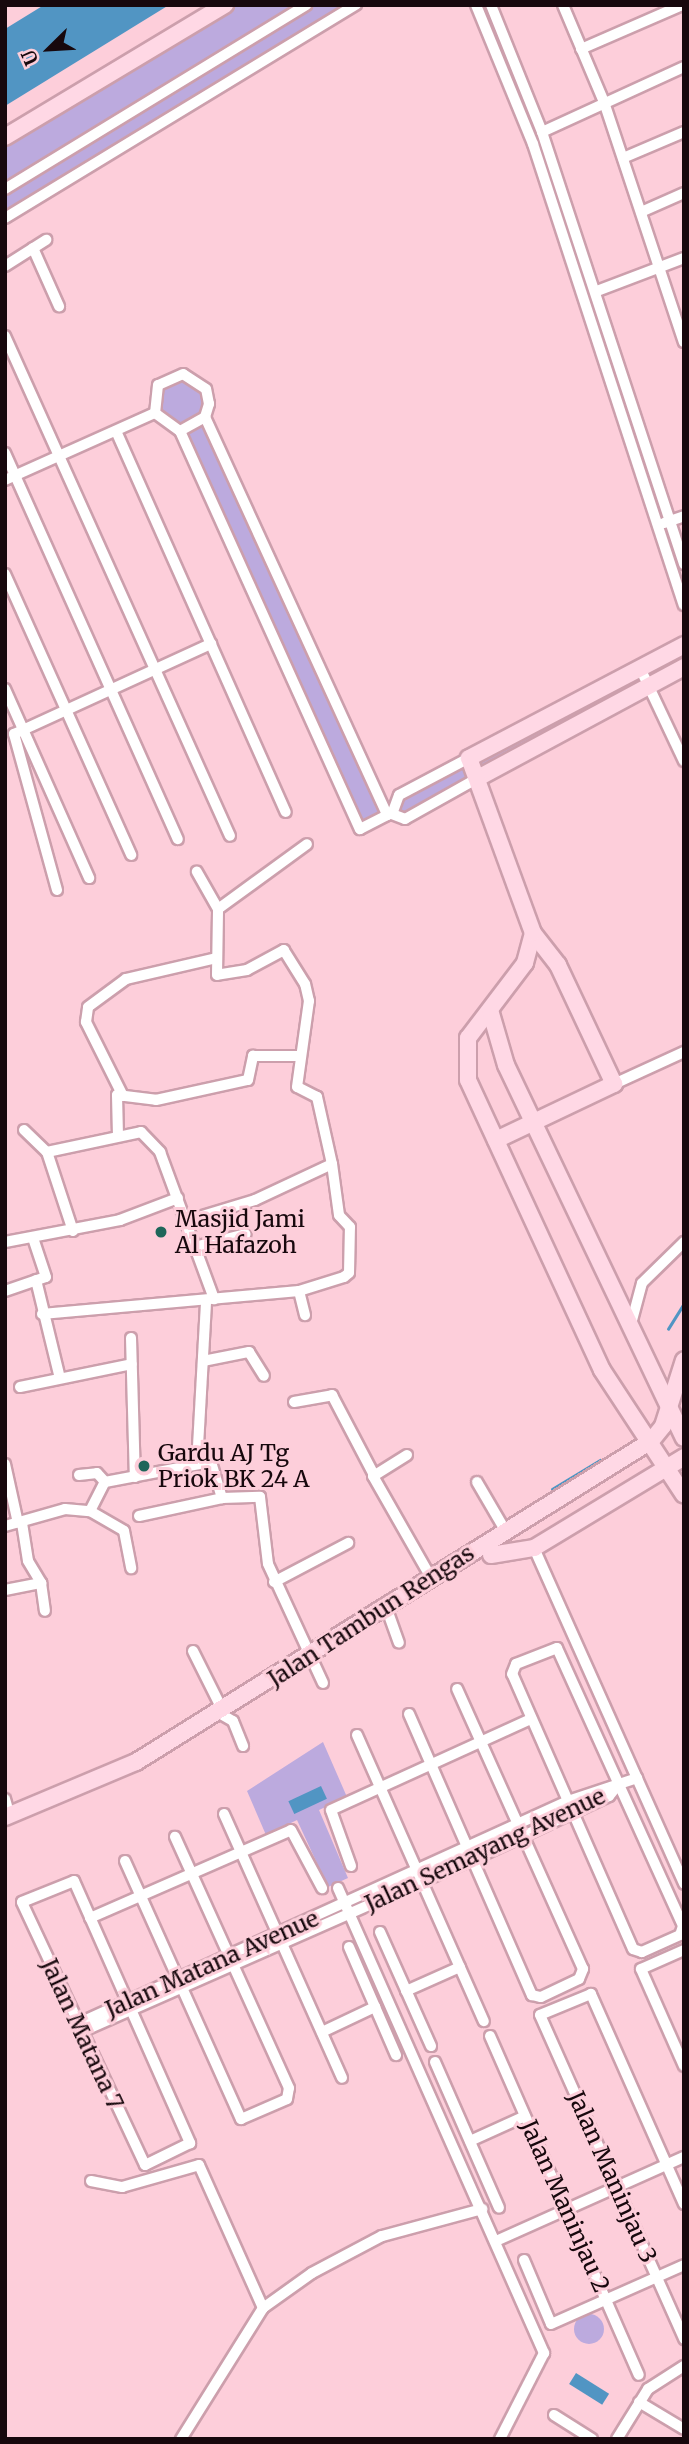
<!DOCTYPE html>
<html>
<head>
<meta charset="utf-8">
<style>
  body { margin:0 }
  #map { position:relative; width:689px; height:2444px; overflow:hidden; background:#fdceda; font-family:Merriweather,serif }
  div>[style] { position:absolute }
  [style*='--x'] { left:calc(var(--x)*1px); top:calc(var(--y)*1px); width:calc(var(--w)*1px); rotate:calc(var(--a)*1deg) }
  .green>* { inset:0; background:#bcaade; transform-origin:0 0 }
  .round { border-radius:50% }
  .water>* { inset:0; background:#5195c3; transform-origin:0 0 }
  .stream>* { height:2.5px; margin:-1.25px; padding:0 1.25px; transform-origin:1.25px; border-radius:1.25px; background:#5195c3 }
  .roads { filter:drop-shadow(2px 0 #cc9fac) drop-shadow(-2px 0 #cc9fac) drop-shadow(0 2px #cc9fac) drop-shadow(0 -2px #cc9fac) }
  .street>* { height:10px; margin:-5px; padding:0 5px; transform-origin:5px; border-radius:5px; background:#fff }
  .secondary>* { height:16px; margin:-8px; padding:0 8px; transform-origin:8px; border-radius:8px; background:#ffd8e5 }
  .dots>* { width:19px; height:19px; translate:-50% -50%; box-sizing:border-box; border:4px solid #fdceda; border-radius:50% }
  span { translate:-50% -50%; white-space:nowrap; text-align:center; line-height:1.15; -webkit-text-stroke:6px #fdceda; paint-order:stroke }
  .poi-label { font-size:23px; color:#17080d }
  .left { translate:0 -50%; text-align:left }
  .street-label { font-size:23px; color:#17080d }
  .frame { position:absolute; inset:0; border:7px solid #17080d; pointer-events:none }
  .north { position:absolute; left:14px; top:14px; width:70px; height:70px; -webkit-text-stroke:5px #fdceda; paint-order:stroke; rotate:246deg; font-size:19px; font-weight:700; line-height:28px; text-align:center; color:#17080d }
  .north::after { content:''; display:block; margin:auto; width:24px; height:32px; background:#17080d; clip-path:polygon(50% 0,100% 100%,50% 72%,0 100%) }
</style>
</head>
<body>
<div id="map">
  <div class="green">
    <div style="clip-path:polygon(226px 5px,357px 5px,5px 220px,5px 137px)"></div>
    <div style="clip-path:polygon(183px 374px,206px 389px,205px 418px,387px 815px,360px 829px,181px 431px,155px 413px,158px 385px)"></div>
    <div style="left:640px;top:668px;width:19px;height:279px;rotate:62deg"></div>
    <div style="clip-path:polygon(323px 1742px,347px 1797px,319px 1810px,348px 1878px,328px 1887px,297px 1820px,266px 1835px,247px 1791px)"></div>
    <div class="round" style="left:574px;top:2314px;width:30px;height:30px"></div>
  </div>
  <div class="water">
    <div style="clip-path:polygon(44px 5px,169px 5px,5px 106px,5px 29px)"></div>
    <div style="left:321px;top:1786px;width:14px;height:36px;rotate:65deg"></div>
    <div style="left:576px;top:2373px;width:39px;height:13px;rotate:32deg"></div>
  </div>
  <div class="stream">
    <div style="--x:668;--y:1329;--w:31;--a:-58"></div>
    <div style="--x:552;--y:1489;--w:56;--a:-31.1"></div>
  </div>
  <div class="roads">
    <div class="street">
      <div style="--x:476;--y:5;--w:150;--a:67.7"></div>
      <div style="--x:533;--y:144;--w:485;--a:71.9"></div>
      <div style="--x:491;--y:5;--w:137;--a:68.1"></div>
      <div style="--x:542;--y:132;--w:455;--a:71.8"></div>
      <div style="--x:563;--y:5;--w:105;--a:67.1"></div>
      <div style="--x:604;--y:102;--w:253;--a:71.6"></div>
      <div style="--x:581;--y:49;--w:110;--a:-23.5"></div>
      <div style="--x:542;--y:132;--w:156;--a:-24.6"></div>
      <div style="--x:623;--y:158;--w:66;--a:-23.1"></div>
      <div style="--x:5;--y:189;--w:353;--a:-31.4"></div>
      <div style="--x:641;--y:212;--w:47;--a:-23.8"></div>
      <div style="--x:5;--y:218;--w:411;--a:-31.3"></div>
      <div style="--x:33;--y:248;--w:64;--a:65.9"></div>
      <div style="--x:5;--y:266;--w:49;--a:-32.4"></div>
      <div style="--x:597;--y:291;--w:93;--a:-20.8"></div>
      <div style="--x:5;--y:336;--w:548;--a:65.77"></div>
      <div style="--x:205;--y:417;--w:438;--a:65.4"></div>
      <div style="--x:116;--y:431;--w:417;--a:66"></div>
      <div style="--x:180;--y:431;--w:29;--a:-29"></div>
      <div style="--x:205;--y:417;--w:14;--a:-73"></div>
      <div style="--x:209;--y:404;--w:15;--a:-101"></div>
      <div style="--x:206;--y:389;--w:27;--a:-147"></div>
      <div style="--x:183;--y:374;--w:27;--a:156"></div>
      <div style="--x:158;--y:385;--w:28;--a:96"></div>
      <div style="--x:155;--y:413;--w:31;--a:36"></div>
      <div style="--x:180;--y:431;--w:437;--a:65.7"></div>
      <div style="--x:360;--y:829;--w:36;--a:-27"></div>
      <div style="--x:5;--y:453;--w:423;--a:65.9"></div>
      <div style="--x:5;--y:480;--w:164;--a:-24.1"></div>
      <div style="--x:664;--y:523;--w:21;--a:-19"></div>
      <div style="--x:5;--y:574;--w:308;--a:65.8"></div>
      <div style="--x:640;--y:668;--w:103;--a:64.7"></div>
      <div style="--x:5;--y:689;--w:207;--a:66"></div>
      <div style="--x:469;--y:758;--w:79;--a:152.1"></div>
      <div style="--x:399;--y:795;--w:20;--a:110"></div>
      <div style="--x:392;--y:814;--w:14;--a:21"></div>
      <div style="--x:405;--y:819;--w:84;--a:-29.3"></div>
      <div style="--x:57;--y:890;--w:162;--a:-105.4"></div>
      <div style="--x:14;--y:734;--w:217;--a:-24.6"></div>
      <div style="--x:218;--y:909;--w:110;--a:-36.1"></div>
      <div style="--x:614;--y:1084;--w:77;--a:-24.6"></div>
      <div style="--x:123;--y:1096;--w:83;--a:-116.6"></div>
      <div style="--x:86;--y:1022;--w:15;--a:-82"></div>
      <div style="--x:88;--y:1007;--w:47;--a:-36.4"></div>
      <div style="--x:126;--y:979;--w:93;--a:-13"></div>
      <div style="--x:24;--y:1130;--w:32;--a:44"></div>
      <div style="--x:118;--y:1136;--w:41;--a:-91.4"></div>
      <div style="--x:117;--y:1095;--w:39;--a:7"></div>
      <div style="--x:156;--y:1100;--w:94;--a:-12.3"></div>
      <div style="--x:248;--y:1080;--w:25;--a:-78"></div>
      <div style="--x:253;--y:1056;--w:47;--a:0"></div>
      <div style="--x:189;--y:1220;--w:69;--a:-16.9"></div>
      <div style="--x:255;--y:1200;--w:85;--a:-25.1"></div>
      <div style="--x:332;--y:1164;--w:69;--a:-102.6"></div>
      <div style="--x:317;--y:1097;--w:22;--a:-153"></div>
      <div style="--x:297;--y:1087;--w:87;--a:-82.1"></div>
      <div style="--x:309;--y:1001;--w:17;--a:-103"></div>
      <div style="--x:305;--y:984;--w:40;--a:-122"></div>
      <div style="--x:284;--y:950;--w:42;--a:151.6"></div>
      <div style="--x:247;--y:970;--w:30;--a:171"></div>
      <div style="--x:217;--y:975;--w:66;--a:-89.1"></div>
      <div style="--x:218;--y:909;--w:43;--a:-119.6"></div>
      <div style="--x:73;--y:1231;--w:83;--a:-108.2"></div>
      <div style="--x:47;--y:1152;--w:96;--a:-12"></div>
      <div style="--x:141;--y:1132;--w:28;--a:46"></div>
      <div style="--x:160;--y:1152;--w:157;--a:69.8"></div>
      <div style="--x:5;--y:1242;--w:117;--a:-10.8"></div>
      <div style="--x:120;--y:1220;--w:62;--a:-20.8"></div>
      <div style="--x:198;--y:1246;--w:49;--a:-14"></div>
      <div style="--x:36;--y:1280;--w:97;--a:76.3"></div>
      <div style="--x:5;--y:1291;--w:43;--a:-18.9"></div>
      <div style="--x:46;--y:1277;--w:41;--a:-108.4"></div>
      <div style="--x:299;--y:1291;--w:25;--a:76"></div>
      <div style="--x:42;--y:1314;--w:258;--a:-5.1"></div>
      <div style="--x:299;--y:1291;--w:47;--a:-17.3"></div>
      <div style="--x:344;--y:1277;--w:6;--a:-39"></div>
      <div style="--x:349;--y:1273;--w:46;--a:-88.8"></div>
      <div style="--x:350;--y:1227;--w:16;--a:-133"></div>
      <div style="--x:339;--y:1215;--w:51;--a:-97.8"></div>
      <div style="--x:631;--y:1324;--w:42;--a:-75"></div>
      <div style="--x:642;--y:1283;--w:59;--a:-44.3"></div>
      <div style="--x:131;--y:1338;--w:139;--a:88.4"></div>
      <div style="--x:203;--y:1361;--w:47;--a:-11.1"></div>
      <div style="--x:249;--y:1352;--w:28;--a:58"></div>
      <div style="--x:20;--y:1387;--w:114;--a:-11.6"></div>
      <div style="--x:294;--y:1402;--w:39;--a:-10"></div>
      <div style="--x:332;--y:1395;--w:88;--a:62.3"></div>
      <div style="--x:407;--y:1455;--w:40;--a:148"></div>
      <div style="--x:373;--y:1476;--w:115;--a:60.3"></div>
      <div style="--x:5;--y:1464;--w:60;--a:77.6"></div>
      <div style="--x:197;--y:1464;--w:163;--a:-86.8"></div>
      <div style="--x:79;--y:1475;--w:18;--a:-6"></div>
      <div style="--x:97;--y:1473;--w:12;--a:48"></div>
      <div style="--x:477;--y:1482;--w:56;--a:59.7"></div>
      <div style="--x:90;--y:1511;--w:39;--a:30"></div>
      <div style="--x:124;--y:1531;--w:38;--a:79"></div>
      <div style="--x:139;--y:1516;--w:85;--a:-12.2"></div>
      <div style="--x:22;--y:1523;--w:38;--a:81"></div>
      <div style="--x:28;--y:1561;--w:26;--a:59"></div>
      <div style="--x:5;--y:1526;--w:62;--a:-15.8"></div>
      <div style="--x:65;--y:1509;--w:25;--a:5"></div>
      <div style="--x:90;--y:1511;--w:33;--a:-63"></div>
      <div style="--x:105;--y:1482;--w:108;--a:-10.7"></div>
      <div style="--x:211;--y:1462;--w:38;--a:73"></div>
      <div style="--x:222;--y:1498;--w:38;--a:-2"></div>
      <div style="--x:260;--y:1497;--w:67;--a:83.2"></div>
      <div style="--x:268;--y:1564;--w:131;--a:65.2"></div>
      <div style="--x:534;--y:1548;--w:368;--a:65.9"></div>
      <div style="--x:274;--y:1582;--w:84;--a:-27.8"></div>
      <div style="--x:5;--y:1590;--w:37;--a:-11"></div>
      <div style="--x:41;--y:1583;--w:28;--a:82"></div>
      <div style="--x:385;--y:1604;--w:41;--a:70.3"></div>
      <div style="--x:557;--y:1648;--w:305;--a:65.6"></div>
      <div style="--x:683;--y:1926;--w:9;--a:108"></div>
      <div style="--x:680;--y:1935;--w:42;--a:155.9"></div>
      <div style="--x:642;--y:1952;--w:9;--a:-162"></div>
      <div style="--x:633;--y:1949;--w:300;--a:-113.7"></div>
      <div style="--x:512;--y:1674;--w:11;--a:-68"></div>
      <div style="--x:516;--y:1664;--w:44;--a:-21.3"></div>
      <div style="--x:193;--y:1651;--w:67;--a:63.4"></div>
      <div style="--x:219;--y:1713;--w:16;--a:30"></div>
      <div style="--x:233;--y:1721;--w:27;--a:68"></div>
      <div style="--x:409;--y:1714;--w:307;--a:66.4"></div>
      <div style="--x:532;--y:1995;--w:9;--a:13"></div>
      <div style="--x:541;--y:1997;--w:42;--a:-25.3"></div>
      <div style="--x:579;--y:1979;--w:11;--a:-68"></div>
      <div style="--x:583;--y:1969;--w:307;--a:-114.2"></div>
      <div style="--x:357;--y:1735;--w:313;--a:66.1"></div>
      <div style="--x:5;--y:1799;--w:18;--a:74"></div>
      <div style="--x:224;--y:1814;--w:289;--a:65.9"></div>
      <div style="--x:125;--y:1861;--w:283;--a:65.8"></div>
      <div style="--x:241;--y:2119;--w:50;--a:-23.5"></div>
      <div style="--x:287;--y:2099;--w:11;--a:-80"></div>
      <div style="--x:289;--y:2088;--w:276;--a:-114.4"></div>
      <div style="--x:351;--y:1866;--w:59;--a:-109.7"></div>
      <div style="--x:331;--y:1810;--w:220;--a:-24.5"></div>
      <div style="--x:74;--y:1881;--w:287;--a:66.1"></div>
      <div style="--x:190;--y:2143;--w:50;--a:153.9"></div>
      <div style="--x:145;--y:2165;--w:290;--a:-115.1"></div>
      <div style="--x:22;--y:1902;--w:56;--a:-22"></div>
      <div style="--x:338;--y:1888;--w:509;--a:66.11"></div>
      <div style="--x:544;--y:2353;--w:97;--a:117.1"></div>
      <div style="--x:90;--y:1918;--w:219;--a:-23.6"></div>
      <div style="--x:291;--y:1830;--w:66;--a:61.9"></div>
      <div style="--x:380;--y:1932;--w:125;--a:65.9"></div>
      <div style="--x:349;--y:1947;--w:118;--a:66.5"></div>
      <div style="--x:684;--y:1950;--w:47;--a:156.2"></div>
      <div style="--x:641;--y:1969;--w:106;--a:66.1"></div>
      <div style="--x:406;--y:1991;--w:59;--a:-24"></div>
      <div style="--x:77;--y:2024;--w:539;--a:-24.43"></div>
      <div style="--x:568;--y:1801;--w:73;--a:-18.4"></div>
      <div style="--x:81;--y:2032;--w:429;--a:-23.8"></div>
      <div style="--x:474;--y:1859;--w:149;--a:-25"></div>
      <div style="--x:609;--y:1796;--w:13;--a:-51"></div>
      <div style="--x:322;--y:2032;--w:59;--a:-25.3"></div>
      <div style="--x:490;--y:2036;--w:370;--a:66.3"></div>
      <div style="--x:435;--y:2062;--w:159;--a:66.3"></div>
      <div style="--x:470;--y:2141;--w:60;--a:-24.4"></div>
      <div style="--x:91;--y:2181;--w:32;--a:11"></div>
      <div style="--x:122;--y:2187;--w:80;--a:-15.9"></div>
      <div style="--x:199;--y:2165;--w:157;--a:65.9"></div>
      <div style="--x:263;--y:2308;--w:155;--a:122"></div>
      <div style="--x:684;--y:2204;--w:230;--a:-113.9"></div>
      <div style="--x:591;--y:1994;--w:55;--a:157.6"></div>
      <div style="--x:540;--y:2015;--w:355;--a:66"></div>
      <div style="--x:496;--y:2241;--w:206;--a:-24.1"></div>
      <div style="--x:524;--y:2260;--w:69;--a:67.1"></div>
      <div style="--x:551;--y:2324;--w:145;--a:-23.9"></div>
      <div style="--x:263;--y:2308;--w:60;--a:-35.5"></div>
      <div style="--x:312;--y:2273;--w:79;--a:-27.9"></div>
      <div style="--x:382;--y:2236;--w:104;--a:-15.1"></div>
      <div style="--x:639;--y:2402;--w:52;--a:31"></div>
      <div style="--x:554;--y:2415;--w:45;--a:32.3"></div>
      <div style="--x:617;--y:2439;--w:59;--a:-58.2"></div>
      <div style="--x:648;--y:2389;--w:43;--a:-32.6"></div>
    </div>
    <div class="secondary">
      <div style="--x:5;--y:137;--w:257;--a:-31"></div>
      <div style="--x:478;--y:778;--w:234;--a:-28.3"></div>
      <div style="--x:533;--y:933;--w:31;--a:105"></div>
      <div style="--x:525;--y:963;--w:94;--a:127.2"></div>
      <div style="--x:468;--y:1038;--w:42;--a:90"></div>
      <div style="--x:468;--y:1080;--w:319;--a:65.2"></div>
      <div style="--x:602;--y:1370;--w:149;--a:56.7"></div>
      <div style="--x:490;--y:1010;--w:57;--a:73.8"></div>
      <div style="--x:506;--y:1065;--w:413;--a:64.5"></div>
      <div style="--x:496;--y:1140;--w:131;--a:-25.4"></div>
      <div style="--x:614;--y:1084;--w:132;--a:-115.2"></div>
      <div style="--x:558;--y:965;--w:41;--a:-128"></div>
      <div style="--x:533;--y:933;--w:186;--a:-110.1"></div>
      <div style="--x:469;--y:758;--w:243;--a:-27.7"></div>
      <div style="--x:491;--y:1555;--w:44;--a:-9.2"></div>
      <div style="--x:534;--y:1548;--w:175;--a:-31.2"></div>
      <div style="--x:5;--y:1817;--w:142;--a:-22.8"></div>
      <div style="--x:136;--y:1762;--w:607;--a:-31.94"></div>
      <div style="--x:651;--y:1441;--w:19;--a:-51"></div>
      <div style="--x:663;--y:1426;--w:69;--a:-72.3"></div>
    </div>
  </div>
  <div class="dots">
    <div style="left:161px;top:1232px;background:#1e665a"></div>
    <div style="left:144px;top:1466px;background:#1e665a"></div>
  </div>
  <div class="poi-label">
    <span class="left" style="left:175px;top:1232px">Masjid Jami<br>Al Hafazoh</span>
    <span class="left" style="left:158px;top:1466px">Gardu AJ Tg<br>Priok BK 24 A</span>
  </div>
  <div class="street-label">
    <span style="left:371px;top:1616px;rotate:-33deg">Jalan Tambun Rengas</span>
    <span style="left:485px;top:1850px;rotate:-25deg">Jalan Semayang Avenue</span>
    <span style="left:212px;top:1964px;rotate:-24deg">Jalan Matana Avenue</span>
    <span style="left:82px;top:2034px;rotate:65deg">Jalan Matana 7</span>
    <span style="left:612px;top:2177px;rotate:66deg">Jalan Maninjau 3</span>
    <span style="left:565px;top:2206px;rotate:66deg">Jalan Maninjau 2</span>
  </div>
  <div class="frame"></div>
  <div class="north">U</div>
</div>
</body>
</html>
